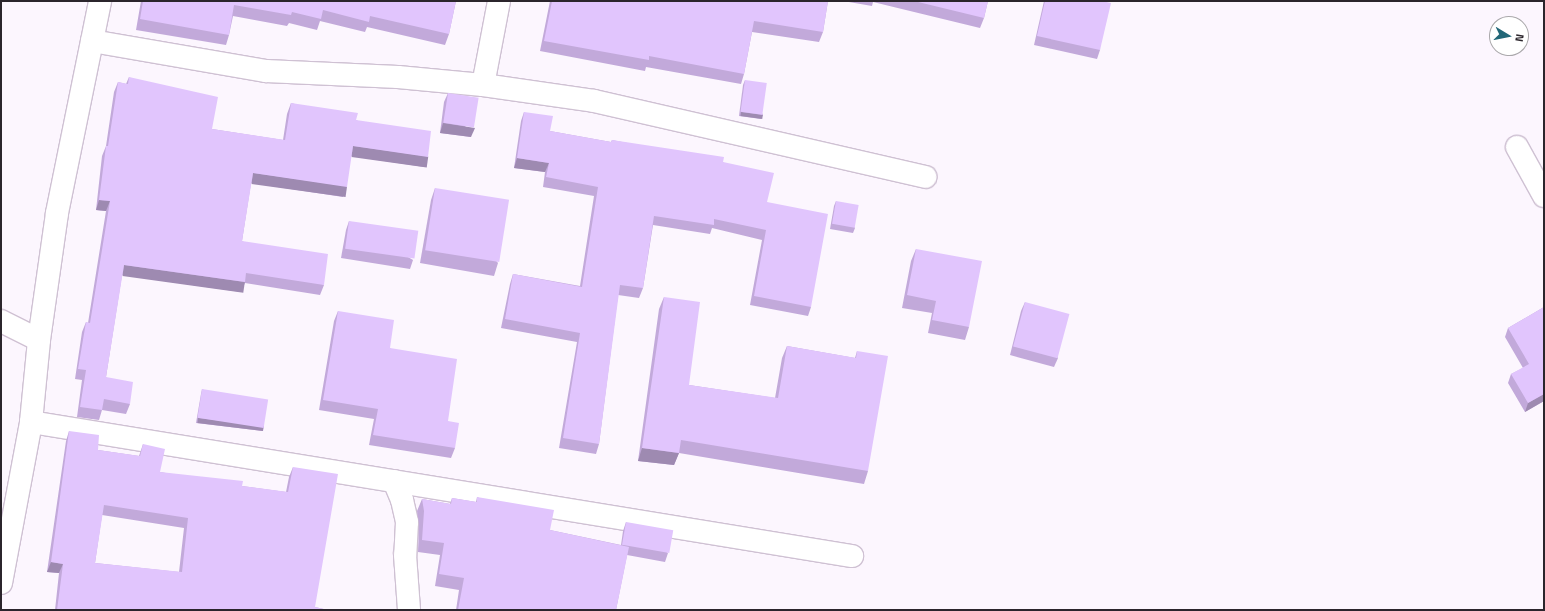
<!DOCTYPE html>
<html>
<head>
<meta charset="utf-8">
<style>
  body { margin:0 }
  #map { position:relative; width:1545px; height:611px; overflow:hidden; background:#fcf6fe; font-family:"Titillium Web",sans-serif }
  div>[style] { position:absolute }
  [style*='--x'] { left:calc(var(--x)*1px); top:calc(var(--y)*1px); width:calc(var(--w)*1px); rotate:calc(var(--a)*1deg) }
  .roads { filter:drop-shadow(1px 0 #cfc1d3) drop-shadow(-1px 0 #cfc1d3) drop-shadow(0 1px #cfc1d3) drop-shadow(0 -1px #cfc1d3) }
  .minor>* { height:22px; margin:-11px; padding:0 11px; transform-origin:11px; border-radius:11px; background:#fff }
  .wall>* { inset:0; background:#c2a9da }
  .shaded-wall>* { inset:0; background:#9e8ab1; transform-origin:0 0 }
  .building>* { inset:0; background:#e1c5fd; transform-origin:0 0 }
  span { translate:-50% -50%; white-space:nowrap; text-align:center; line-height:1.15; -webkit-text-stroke:4px #fff; paint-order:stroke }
  .frame { position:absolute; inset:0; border:2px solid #2b252c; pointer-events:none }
  .north { position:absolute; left:1489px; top:16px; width:40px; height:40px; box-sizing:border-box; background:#fff; border:1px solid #aaa8ab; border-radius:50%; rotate:100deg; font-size:11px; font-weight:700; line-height:16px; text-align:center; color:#2b252c }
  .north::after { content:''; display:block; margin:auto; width:14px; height:18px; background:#226778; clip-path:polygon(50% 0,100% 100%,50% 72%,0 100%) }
</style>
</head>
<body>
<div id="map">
  <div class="roads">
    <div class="minor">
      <div style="--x:92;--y:41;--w:177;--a:9.8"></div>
      <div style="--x:266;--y:71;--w:132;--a:2.6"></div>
      <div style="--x:398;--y:77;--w:85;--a:5.4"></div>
      <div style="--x:483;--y:85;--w:112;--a:8.2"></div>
      <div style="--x:594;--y:101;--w:340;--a:12.9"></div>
      <div style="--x:483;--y:85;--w:86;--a:-79.2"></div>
      <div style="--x:1517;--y:147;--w:56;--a:61.1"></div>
      <div style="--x:1;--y:321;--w:42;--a:26.6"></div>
      <div style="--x:31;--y:422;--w:832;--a:9.27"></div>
      <div style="--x:394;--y:481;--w:21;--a:67"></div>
      <div style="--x:402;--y:500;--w:23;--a:77"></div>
      <div style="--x:407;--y:522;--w:33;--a:93"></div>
      <div style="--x:405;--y:555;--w:55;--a:85.8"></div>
      <div style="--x:1;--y:583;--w:164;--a:-79.4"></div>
      <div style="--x:31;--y:422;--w:82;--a:-84.4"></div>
      <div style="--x:39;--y:340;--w:128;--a:-81.9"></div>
      <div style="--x:57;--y:213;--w:216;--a:-78.5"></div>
    </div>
  </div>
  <div class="wall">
    <div style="clip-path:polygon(141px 1px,456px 1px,449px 34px,445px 45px,367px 27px,365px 32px,320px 21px,317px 30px,289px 23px,287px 26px,233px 16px,229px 35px,226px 45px,136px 30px)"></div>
    <div style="clip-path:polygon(550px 1px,828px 1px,823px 32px,819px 42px,752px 32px,744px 74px,741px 84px,646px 67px,645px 71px,540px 51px)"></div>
    <div style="clip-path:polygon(843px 1px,988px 1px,984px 18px,980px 28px,873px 2px,872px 6px)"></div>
    <div style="clip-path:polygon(1044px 1px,1102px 1px,1100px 50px,1097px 59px,1034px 45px)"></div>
    <div style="clip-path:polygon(129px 77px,212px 129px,283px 140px,287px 114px,291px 103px,356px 120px,428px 157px,424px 167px,351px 156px,343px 197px,251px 183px,242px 241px,324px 285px,320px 295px,245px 283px,241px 292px,122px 275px,106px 377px,130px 404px,126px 414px,102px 410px,99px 420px,77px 417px,82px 380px,75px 379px,82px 332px,86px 322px,88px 323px,106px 211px,96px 210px,102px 156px,106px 146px,114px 92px,118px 82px,126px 84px)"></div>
    <div style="clip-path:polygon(745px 80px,763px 115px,761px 119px,739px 116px,743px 85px)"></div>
    <div style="clip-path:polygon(448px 93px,471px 137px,440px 133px,444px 102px)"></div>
    <div style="clip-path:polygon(524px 112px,550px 131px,611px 142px,612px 140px,723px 162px,767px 202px,811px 307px,808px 316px,750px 305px,762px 240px,712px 228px,710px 234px,653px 225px,643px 288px,639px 298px,618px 295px,599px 444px,596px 454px,559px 448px,577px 342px,501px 328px,510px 284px,513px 274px,580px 286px,594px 196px,543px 187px,545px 172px,514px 168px,521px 121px)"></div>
    <div style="clip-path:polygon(435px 188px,498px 263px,494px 276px,420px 263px,431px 200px)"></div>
    <div style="clip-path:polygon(836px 201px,855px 228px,853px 233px,830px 229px,834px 206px)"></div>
    <div style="clip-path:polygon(349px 221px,413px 260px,410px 269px,341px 258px,346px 230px)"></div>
    <div style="clip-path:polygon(916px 249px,969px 327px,965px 340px,928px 333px,932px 313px,902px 308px,911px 261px)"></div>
    <div style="clip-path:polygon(664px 297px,689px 385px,775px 398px,782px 358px,787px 346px,855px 358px,857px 351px,868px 471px,864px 484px,679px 453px,674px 465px,638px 461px,659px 309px)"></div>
    <div style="clip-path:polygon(1025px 302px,1058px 358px,1054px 367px,1010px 355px,1021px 311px)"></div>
    <div style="clip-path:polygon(1544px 307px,1544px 401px,1525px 412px,1508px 383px,1511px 374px,1523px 368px,1505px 337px,1508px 328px)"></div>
    <div style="clip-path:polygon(338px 311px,390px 348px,448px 421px,455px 448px,451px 458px,369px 445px,374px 419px,319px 410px,334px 321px)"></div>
    <div style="clip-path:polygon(202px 389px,264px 426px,263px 431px,196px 423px,201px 394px)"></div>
    <div style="clip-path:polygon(evenodd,69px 431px,98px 450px,139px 456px,143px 444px,160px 472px,242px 486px,286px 492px,289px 477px,293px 467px,315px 607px,328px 610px,55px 610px,59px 573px,47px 572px,66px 441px,69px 431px,102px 515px,184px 528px,179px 572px,95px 563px,102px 515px)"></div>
    <div style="clip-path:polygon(477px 497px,550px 530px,621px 545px,623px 531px,626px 522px,668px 553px,665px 562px,627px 555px,616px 610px,456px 610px,459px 590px,435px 586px,440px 555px,418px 552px,419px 523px,417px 511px,422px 499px,450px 504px,452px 498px,476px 502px)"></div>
  </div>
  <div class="shaded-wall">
    <div style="left:741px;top:112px;width:22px;height:4px;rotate:8deg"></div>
    <div style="clip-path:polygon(443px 123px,475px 128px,471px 137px,440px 133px)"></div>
    <div style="left:353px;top:146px;width:76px;height:11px;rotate:8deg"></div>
    <div style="clip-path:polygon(517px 158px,549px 163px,545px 172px,514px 168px)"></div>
    <div style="left:253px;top:173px;width:95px;height:11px;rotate:8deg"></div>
    <div style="clip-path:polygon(99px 200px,110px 201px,106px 211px,96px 210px)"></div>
    <div style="left:124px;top:265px;width:122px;height:11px;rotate:8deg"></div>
    <div style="clip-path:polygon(1544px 394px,1544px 401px,1525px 412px,1528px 403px)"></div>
    <div style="left:198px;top:418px;width:66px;height:5px;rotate:7deg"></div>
    <div style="clip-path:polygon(642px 448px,679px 453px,674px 465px,638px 461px)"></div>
    <div style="clip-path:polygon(51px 562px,63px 564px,59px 573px,47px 572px)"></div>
  </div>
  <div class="building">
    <div style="clip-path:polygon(143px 1px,456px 1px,449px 34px,370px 16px,369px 22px,323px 10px,321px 19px,292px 12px,291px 15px,234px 5px,229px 35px,140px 19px)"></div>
    <div style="clip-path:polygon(552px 1px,828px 1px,823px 32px,754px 21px,744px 74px,649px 56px,649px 60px,544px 41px)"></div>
    <div style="clip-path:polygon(914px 1px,988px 1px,984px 18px)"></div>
    <div style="clip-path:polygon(1045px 1px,1102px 1px,1111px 3px,1100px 50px,1037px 36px)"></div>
    <div style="clip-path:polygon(129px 77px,218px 97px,212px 129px,285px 140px,291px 103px,358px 113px,356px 120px,431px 131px,428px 157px,353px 146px,347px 187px,253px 173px,242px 241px,328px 254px,324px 285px,246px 273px,245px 282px,124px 265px,106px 377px,133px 382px,130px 404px,104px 399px,102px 410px,80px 407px,86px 370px,78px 369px,86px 322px,90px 323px,110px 201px,99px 200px,106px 146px,108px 146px,118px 82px,128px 84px)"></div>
    <div style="left:745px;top:80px;width:22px;height:32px;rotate:8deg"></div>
    <div style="left:448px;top:93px;width:31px;height:30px;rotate:9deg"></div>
    <div style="clip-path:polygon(524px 112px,553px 116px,550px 131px,611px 142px,612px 140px,724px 157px,723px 162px,774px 173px,767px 202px,828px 214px,811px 307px,754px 296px,766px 230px,714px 219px,714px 225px,654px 216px,643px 288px,620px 285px,599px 444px,563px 438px,580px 333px,505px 319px,513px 274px,582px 287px,598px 187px,546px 177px,549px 163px,517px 158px)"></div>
    <div style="left:435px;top:188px;width:75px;height:63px;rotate:9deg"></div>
    <div style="left:836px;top:201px;width:23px;height:23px;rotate:10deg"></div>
    <div style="left:349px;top:221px;width:70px;height:28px;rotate:8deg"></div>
    <div style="clip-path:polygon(916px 249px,982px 261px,969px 327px,932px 320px,936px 301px,907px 295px)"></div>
    <div style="clip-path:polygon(664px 297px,700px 302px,689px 385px,778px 398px,787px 346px,856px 358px,857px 351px,888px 356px,868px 471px,681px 440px,679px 453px,642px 448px)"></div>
    <div style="left:1025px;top:302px;width:46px;height:46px;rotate:15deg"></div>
    <div style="clip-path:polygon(1544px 307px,1544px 394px,1528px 403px,1511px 374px,1529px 364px,1508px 328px)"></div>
    <div style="clip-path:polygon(338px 311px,394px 320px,390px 348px,457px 359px,448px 421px,459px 423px,455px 448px,373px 435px,378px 409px,323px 400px)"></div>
    <div style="left:202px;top:389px;width:67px;height:29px;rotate:9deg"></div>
    <div style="clip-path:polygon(evenodd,69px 431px,99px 435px,98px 450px,140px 456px,143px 444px,165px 449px,160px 472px,243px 481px,242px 486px,288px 492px,293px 467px,338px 474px,315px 607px,328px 610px,57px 610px,63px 564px,51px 562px,69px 431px,104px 505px,188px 518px,182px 572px,95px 563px,104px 505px)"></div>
    <div style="clip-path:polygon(477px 497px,554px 510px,550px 530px,629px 547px,616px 610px,458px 610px,464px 578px,439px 574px,444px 543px,422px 540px,424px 511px,422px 499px,451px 504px,452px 498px,477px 502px)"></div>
    <div style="left:626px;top:522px;width:48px;height:23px;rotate:10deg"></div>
  </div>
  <div class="frame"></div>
  <div class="north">N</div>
</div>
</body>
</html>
